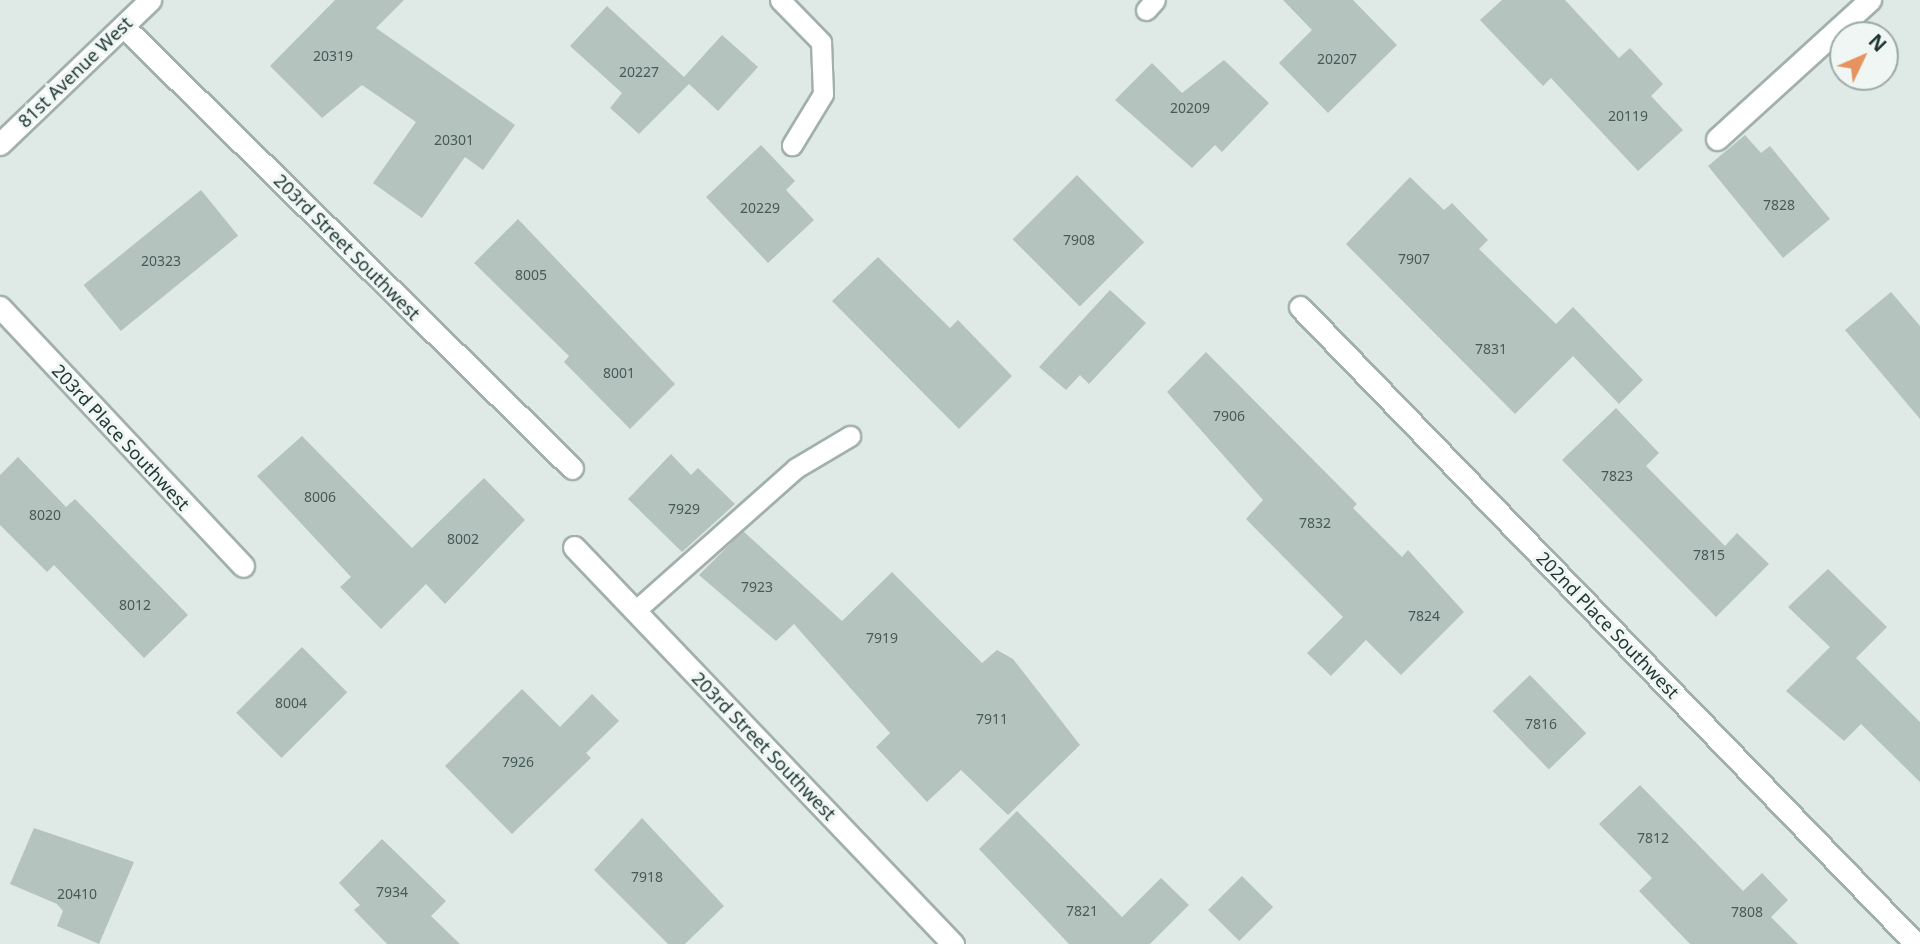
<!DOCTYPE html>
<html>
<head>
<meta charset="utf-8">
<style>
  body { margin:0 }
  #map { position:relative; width:1920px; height:944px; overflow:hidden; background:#dfe9e6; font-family:"Noto Sans",sans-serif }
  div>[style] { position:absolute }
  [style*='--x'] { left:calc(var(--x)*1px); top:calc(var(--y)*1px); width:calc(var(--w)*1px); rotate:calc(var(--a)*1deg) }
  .building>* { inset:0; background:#b5c3bf; transform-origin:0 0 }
  .roads { filter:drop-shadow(2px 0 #a2b0ad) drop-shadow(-2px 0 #a2b0ad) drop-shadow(0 2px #a2b0ad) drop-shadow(0 -2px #a2b0ad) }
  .lane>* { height:19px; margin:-9.5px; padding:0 9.5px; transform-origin:9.5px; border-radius:9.5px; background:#fff }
  .street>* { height:21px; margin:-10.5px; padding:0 10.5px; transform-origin:10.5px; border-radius:10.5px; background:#fff }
  .secondary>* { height:21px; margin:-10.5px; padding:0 10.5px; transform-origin:10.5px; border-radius:10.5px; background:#fff }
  span { translate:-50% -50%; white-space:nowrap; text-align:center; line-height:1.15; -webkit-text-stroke:6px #eff6f3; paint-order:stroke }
  .number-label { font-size:14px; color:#465a57 }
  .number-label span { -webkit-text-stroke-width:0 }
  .street-label { font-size:18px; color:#213734 }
  .north { position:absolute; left:1829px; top:21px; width:70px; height:70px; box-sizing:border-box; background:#eff6f3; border:2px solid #9daaa7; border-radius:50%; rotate:46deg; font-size:19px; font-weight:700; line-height:28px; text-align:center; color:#213734 }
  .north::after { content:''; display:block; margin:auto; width:24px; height:32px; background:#e69360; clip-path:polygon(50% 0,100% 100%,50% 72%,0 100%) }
</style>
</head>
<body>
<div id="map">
  <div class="building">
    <div style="clip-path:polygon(335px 0,404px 0,376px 28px,515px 125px,483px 170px,465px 157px,422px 218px,373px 183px,416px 122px,362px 85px,322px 118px,270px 66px)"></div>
    <div style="clip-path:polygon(1283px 0,1353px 0,1397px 45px,1328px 113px,1279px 63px,1312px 30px)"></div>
    <div style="clip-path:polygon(1502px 0,1565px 0,1619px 58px,1630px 48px,1663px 84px,1651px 96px,1683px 130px,1638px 171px,1551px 78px,1543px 86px,1480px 20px)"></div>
    <div style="clip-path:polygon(607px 6px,684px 77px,722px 35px,758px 67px,718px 111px,689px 84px,639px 134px,610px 108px,622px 93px,570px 46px)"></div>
    <div style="clip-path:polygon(1224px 60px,1269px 103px,1222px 152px,1215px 145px,1192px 168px,1115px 100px,1152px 63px,1182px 93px)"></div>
    <div style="clip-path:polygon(1745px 135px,1761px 153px,1770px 146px,1830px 219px,1783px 258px,1708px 166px)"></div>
    <div style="clip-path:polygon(761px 145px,795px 181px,786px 190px,814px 220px,768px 263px,706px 197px)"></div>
    <div style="left:1077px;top:175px;width:95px;height:91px;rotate:45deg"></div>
    <div style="clip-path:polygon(1410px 177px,1444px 210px,1452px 203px,1488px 240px,1479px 249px,1556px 324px,1573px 307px,1643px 380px,1619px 404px,1573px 356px,1515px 414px,1346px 244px)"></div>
    <div style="left:201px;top:190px;width:59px;height:151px;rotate:51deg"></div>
    <div style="clip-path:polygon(518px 219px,675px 384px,630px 429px,564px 362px,569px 356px,474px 263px)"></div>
    <div style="clip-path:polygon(878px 257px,950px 328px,958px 320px,1012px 376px,959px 429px,832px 301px)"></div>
    <div style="clip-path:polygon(1110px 290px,1146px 323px,1089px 384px,1080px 375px,1066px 390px,1039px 367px)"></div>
    <div style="clip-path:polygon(1891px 292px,1920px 326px,1920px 419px,1845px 330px)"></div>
    <div style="clip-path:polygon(1206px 352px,1357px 504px,1353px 508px,1402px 557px,1408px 550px,1464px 612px,1401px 675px,1366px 640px,1331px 676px,1307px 653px,1343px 617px,1246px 519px,1263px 500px,1167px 392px)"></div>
    <div style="clip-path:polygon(1616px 408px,1659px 453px,1646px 466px,1725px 546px,1737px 533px,1769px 564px,1716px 617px,1562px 460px)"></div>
    <div style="clip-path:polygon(302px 436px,412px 548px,484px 478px,525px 520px,445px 604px,426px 584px,381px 629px,340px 587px,351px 577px,257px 476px)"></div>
    <div style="clip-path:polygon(671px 454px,691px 475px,698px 468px,735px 504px,682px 552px,628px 499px)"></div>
    <div style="clip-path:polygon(18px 457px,66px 507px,75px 499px,188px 615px,144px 658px,54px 565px,47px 572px,0 525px,0 475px)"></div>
    <div style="clip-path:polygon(743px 531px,842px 621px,892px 572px,982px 663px,997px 650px,1013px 659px,1080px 745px,1008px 815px,961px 770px,927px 802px,876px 747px,890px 733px,794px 624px,776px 641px,699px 575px)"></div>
    <div style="clip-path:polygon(1828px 569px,1887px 627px,1856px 658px,1920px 722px,1920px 782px,1861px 724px,1844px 741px,1786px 691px,1830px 647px,1788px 607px)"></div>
    <div style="left:302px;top:647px;width:64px;height:93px;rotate:45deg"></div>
    <div style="left:1530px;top:675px;width:81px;height:52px;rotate:46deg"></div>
    <div style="clip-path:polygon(522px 689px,560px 727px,592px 694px,619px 721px,586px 753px,591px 758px,512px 834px,445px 766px)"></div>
    <div style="clip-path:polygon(1640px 785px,1743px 891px,1762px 873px,1788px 900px,1771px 917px,1798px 944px,1690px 944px,1639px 891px,1652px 878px,1599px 824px)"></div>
    <div style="clip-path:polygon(1017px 811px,1122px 917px,1161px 878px,1189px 905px,1150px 944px,1069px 944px,979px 849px)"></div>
    <div style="clip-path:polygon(642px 818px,724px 906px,685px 944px,668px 944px,594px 870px)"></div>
    <div style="clip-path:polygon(34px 828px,134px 862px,99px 944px,57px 926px,63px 911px,57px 904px,10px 884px)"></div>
    <div style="clip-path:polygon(382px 839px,446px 901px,431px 916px,460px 944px,387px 944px,354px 910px,360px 905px,339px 883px)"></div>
    <div style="left:1242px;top:876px;width:44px;height:48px;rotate:45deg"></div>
  </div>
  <div class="roads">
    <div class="lane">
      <div style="--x:780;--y:0;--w:59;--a:45.7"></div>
      <div style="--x:821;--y:42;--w:52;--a:87.8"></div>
      <div style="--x:823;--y:94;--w:60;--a:121.3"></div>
      <div style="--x:1146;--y:10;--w:13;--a:-48"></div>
      <div style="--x:635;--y:611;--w:215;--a:-41.6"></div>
      <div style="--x:796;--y:468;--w:63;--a:-30.7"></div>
    </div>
    <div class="street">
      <div style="--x:123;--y:26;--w:630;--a:44.55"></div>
      <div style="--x:1717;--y:139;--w:207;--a:-42.3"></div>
      <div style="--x:0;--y:307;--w:355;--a:46.8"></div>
      <div style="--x:1300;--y:307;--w:886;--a:45.96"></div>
      <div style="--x:574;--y:547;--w:549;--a:46.33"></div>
    </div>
    <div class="secondary">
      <div style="--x:0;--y:144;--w:208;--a:-43.8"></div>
    </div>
  </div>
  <div class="number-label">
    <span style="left:333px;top:56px">20319</span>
    <span style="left:1337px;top:59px">20207</span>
    <span style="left:639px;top:72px">20227</span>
    <span style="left:1190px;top:108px">20209</span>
    <span style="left:1628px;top:116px">20119</span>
    <span style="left:454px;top:140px">20301</span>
    <span style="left:1779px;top:205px">7828</span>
    <span style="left:760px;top:208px">20229</span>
    <span style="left:1079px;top:240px">7908</span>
    <span style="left:1414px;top:259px">7907</span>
    <span style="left:161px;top:261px">20323</span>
    <span style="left:531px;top:275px">8005</span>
    <span style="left:1491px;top:349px">7831</span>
    <span style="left:619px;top:373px">8001</span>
    <span style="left:1229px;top:416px">7906</span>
    <span style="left:1617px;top:476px">7823</span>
    <span style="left:320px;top:497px">8006</span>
    <span style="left:684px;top:509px">7929</span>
    <span style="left:45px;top:515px">8020</span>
    <span style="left:1315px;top:523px">7832</span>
    <span style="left:463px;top:539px">8002</span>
    <span style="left:1709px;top:555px">7815</span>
    <span style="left:757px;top:587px">7923</span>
    <span style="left:135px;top:605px">8012</span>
    <span style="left:1424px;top:616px">7824</span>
    <span style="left:882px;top:638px">7919</span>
    <span style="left:291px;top:703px">8004</span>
    <span style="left:992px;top:719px">7911</span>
    <span style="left:1541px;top:724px">7816</span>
    <span style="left:518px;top:762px">7926</span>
    <span style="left:1653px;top:838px">7812</span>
    <span style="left:647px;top:877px">7918</span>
    <span style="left:392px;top:892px">7934</span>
    <span style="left:77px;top:894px">20410</span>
    <span style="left:1082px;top:911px">7821</span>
    <span style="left:1747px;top:912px">7808</span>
  </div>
  <div class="street-label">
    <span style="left:75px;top:72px;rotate:-44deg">81st Avenue West</span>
    <span style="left:347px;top:247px;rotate:45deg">203rd Street Southwest</span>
    <span style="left:121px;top:437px;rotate:47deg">203rd Place Southwest</span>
    <span style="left:1608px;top:625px;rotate:46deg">202nd Place Southwest</span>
    <span style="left:764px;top:746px;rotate:46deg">203rd Street Southwest</span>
  </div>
  <div class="north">N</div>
</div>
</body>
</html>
